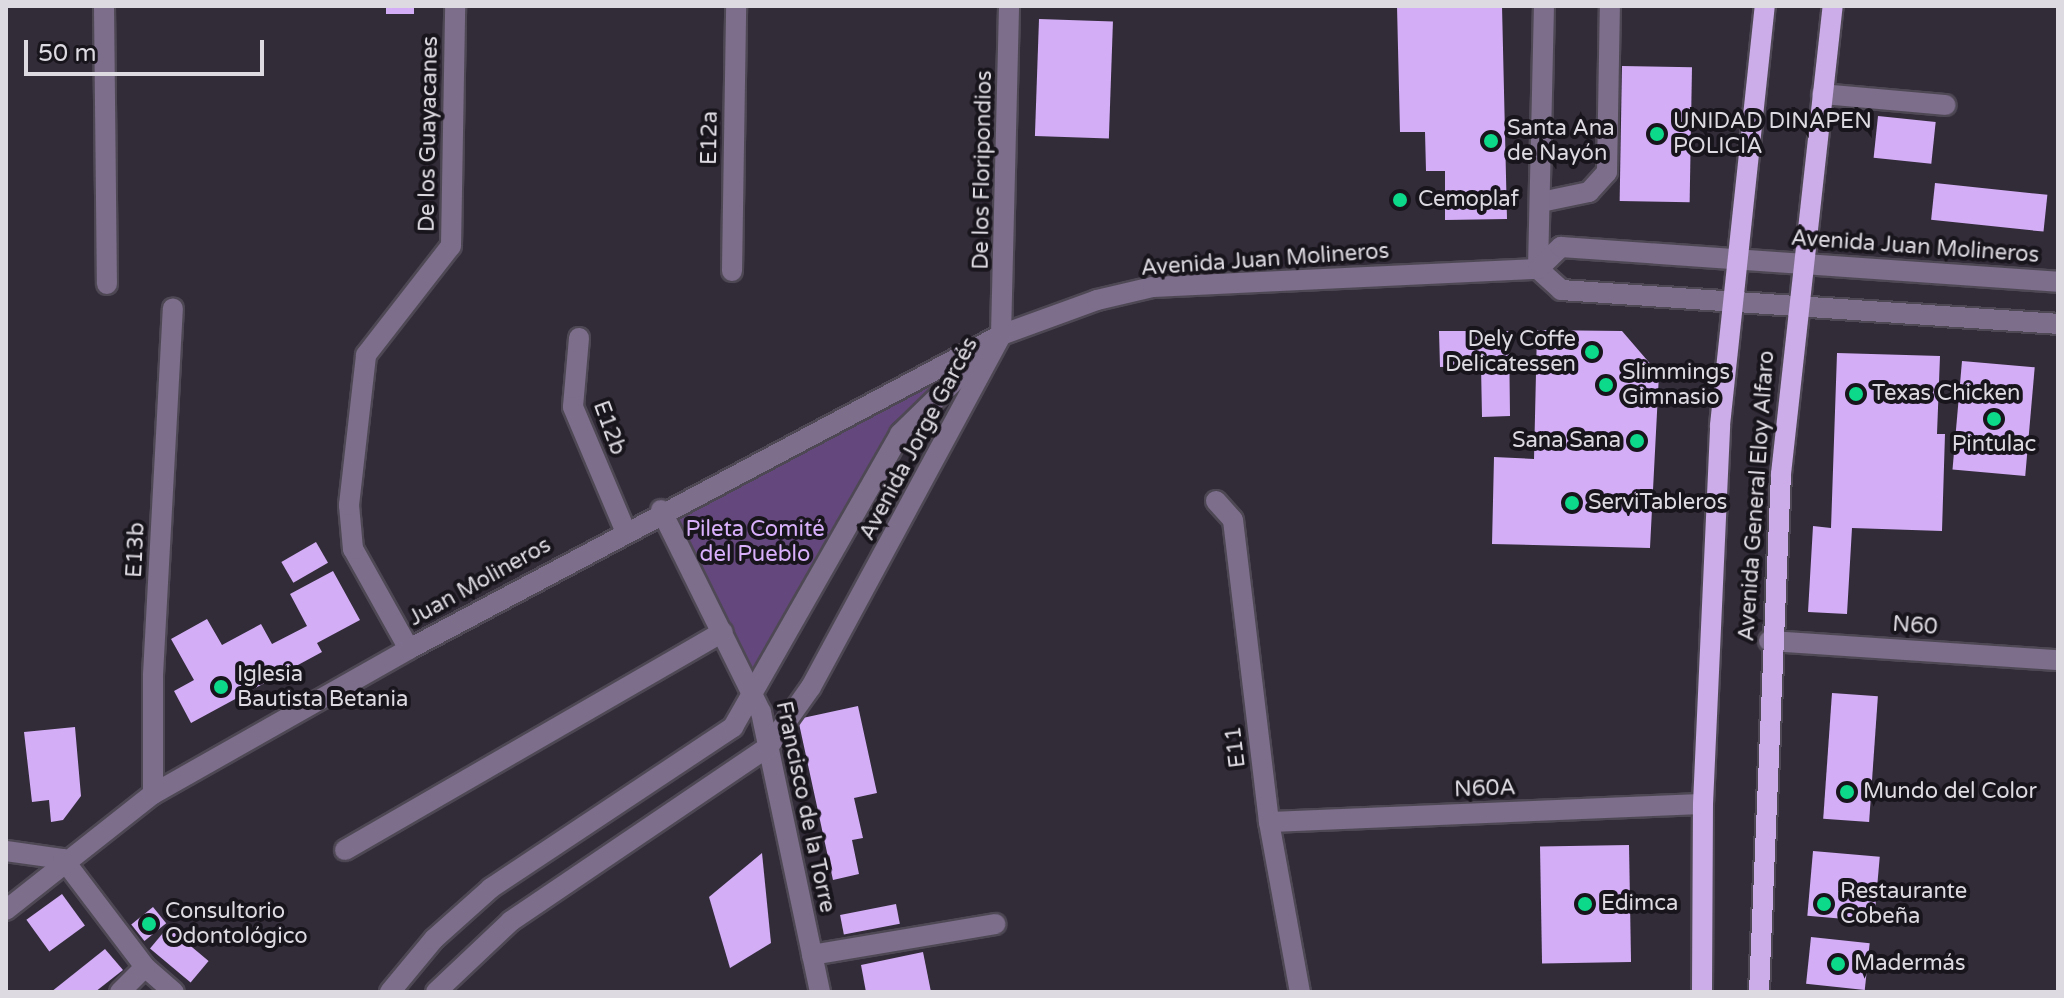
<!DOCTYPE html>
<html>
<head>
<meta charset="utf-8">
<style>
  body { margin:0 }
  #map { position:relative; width:2064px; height:998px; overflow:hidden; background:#322c39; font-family:"Varela Round",sans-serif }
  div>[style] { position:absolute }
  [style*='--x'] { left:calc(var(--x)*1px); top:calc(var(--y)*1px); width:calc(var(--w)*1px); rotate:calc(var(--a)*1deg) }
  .green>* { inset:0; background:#64477c }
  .building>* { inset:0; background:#d3adf6; transform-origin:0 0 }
  .roads { filter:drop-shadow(2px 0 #4e4854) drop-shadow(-2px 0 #4e4854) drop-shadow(0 2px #4e4854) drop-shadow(0 -2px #4e4854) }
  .minor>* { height:20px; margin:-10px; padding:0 10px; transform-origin:10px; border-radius:10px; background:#7d6e8c }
  .major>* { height:20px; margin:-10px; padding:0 10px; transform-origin:10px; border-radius:10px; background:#ccace9 }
  .dots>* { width:22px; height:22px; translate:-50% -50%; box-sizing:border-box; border:4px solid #19151c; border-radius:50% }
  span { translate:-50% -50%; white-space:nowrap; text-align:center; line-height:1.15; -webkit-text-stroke:8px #19151c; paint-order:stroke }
  .poi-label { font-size:22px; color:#dedae2 }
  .left { translate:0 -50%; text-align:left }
  .right { translate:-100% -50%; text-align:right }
  .street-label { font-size:22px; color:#dedae2 }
  .park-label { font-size:22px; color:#d8b0fb }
  .frame { position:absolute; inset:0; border:8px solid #dedae2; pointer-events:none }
  .scale { position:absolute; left:24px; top:40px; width:240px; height:36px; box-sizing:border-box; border:4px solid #dedae2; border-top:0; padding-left:10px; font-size:24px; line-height:28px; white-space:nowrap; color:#dedae2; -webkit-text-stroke:6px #19151c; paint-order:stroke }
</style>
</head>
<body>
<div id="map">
  <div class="green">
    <div style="clip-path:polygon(970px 353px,892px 424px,755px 693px,661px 510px)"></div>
  </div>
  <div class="building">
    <div style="left:386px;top:6px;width:28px;height:8px"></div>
    <div style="clip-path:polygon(1397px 6px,1502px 6px,1507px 219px,1445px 220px,1445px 171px,1426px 171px,1425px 132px,1400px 132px)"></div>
    <div style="left:1039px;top:19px;width:74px;height:117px;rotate:2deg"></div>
    <div style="left:1622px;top:66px;width:70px;height:135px;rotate:1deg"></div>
    <div style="left:1878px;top:116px;width:58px;height:42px;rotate:6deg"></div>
    <div style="left:1935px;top:183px;width:113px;height:37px;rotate:6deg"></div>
    <div style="clip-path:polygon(1537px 330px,1622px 331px,1659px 374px,1650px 548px,1492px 544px,1494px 457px,1534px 459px)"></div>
    <div style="clip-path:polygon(1439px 331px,1509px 331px,1510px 416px,1482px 417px,1481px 366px,1440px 367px)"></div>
    <div style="clip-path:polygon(1837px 353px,1940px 356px,1937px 434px,1945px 434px,1942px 531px,1852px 528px,1847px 614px,1808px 612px,1813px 526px,1831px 528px)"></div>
    <div style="left:1962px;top:361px;width:73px;height:109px;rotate:5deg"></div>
    <div style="left:316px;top:542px;width:24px;height:40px;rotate:60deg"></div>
    <div style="clip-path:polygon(333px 571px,360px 620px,317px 643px,322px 652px,191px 723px,174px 691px,194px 680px,171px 639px,207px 619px,222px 645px,261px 624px,272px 644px,307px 626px,290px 594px)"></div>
    <div style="left:1832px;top:693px;width:46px;height:126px;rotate:4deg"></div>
    <div style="clip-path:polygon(858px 706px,877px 793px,854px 798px,863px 838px,852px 840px,859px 874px,833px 880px,798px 719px)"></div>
    <div style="clip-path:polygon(75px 727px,81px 796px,63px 820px,51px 822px,49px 800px,32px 802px,24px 732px)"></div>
    <div style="left:1629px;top:845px;width:117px;height:89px;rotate:89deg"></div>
    <div style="left:1813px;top:851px;width:67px;height:65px;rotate:5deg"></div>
    <div style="clip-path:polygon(762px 853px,771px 943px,730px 968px,709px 897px)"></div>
    <div style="left:62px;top:894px;width:39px;height:44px;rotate:54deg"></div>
    <div style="left:896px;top:904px;width:20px;height:57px;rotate:79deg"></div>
    <div style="left:153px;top:907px;width:21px;height:28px;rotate:51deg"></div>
    <div style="left:168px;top:927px;width:53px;height:28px;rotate:40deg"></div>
    <div style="left:1811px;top:937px;width:59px;height:47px;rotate:6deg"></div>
    <div style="clip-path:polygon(105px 949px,123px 970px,95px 992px,51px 992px)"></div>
    <div style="clip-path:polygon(923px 952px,931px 992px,866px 992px,861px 965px)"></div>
  </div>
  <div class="roads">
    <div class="minor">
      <div style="--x:104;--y:6;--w:278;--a:89.4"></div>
      <div style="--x:1822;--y:94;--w:124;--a:5.1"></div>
      <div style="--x:1541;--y:202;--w:49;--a:-11.8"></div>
      <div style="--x:1589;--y:192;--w:27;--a:-48"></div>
      <div style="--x:1607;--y:172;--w:166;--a:-89"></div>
      <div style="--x:1538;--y:269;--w:31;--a:42"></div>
      <div style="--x:1561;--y:290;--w:498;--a:3.9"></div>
      <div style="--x:1538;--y:269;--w:263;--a:-88.7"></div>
      <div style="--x:732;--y:271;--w:265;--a:-89.1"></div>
      <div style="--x:579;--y:338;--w:69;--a:95"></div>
      <div style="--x:573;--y:407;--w:134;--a:67.1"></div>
      <div style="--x:1216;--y:501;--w:25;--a:48"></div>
      <div style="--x:1233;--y:520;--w:304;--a:83.2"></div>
      <div style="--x:1269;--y:822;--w:173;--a:79.7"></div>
      <div style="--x:661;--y:510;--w:225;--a:63.7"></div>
      <div style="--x:761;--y:712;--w:286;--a:78.1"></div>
      <div style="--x:1769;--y:641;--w:290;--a:3.8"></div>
      <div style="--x:409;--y:649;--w:115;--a:-119.2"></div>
      <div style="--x:353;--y:549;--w:44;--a:-95.2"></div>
      <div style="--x:349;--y:505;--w:151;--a:-83.5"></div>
      <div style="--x:366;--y:355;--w:138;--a:-52.1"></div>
      <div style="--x:451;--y:246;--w:240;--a:-89"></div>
      <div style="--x:153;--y:794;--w:119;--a:-90"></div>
      <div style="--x:153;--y:675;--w:367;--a:-86.9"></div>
      <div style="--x:1269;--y:822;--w:434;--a:-2.4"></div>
      <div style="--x:345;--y:850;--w:436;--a:-30"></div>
      <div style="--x:6;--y:851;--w:58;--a:8"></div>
      <div style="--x:63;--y:859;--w:136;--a:52.8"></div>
      <div style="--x:145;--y:967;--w:38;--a:41"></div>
      <div style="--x:6;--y:910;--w:187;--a:-38.3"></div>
      <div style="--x:153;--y:794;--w:294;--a:-29.5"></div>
      <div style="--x:409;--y:649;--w:670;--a:-27.94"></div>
      <div style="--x:1001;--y:335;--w:102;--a:-20"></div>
      <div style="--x:1097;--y:300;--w:57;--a:-13.1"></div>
      <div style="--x:1153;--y:287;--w:385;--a:-2.7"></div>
      <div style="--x:1538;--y:269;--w:32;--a:-44"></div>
      <div style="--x:1561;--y:247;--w:498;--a:4"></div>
      <div style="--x:812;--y:955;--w:186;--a:-9.6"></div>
      <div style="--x:120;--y:992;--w:35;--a:-45"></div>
      <div style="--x:390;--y:992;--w:69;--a:-50.3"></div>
      <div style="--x:434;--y:939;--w:76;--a:-41.8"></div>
      <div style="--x:491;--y:888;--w:291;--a:-33.6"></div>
      <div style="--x:733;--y:727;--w:337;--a:-60.3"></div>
      <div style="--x:900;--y:434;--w:122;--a:-44.3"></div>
      <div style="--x:436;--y:992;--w:103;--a:-43.4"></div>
      <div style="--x:511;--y:921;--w:312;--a:-34.1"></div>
      <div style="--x:769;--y:746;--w:72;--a:-54.6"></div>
      <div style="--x:811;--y:687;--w:400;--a:-61.6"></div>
      <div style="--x:1001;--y:335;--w:329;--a:-88.6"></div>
    </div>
    <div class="major">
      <div style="--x:1702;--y:992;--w:188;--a:-89.7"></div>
      <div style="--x:1703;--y:804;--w:379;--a:-87.4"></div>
      <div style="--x:1720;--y:425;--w:421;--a:-83.9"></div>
      <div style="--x:1759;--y:992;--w:518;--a:-87.57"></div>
      <div style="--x:1781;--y:474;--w:471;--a:-83.7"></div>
    </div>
  </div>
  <div class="dots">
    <div style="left:1657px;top:134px;background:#0dd98a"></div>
    <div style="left:1491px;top:141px;background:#0dd98a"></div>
    <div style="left:1400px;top:200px;background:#0dd98a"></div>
    <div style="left:1592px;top:352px;background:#0dd98a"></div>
    <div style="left:1606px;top:385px;background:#0dd98a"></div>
    <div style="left:1856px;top:394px;background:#0dd98a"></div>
    <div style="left:1994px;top:419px;background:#0dd98a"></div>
    <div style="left:1637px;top:441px;background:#0dd98a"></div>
    <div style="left:1572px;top:503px;background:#0dd98a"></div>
    <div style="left:221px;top:687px;background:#0dd98a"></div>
    <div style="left:1847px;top:792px;background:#0dd98a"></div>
    <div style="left:1585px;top:904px;background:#0dd98a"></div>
    <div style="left:1824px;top:904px;background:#0dd98a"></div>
    <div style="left:149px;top:924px;background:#0dd98a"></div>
    <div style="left:1838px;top:964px;background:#0dd98a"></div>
  </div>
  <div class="poi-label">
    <span class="left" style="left:1673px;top:134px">UNIDAD DINAPEN<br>POLICIA</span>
    <span class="left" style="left:1507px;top:141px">Santa Ana<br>de Nayón</span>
    <span class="left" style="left:1418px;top:200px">Cemoplaf</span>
    <span class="right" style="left:1576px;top:352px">Dely Coffe<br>Delicatessen</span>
    <span class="left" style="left:1622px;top:385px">Slimmings<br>Gimnasio</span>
    <span class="left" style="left:1872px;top:394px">Texas Chicken</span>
    <span class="right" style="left:1621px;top:441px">Sana Sana</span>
    <span style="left:1994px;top:445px">Pintulac</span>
    <span class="left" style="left:1588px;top:503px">ServiTableros</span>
    <span class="left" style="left:237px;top:687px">Iglesia<br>Bautista Betania</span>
    <span class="left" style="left:1863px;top:792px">Mundo del Color</span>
    <span class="left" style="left:1840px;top:904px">Restaurante<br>Cobeña</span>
    <span class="left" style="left:1601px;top:904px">Edimca</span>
    <span class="left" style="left:165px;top:924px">Consultorio<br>Odontológico</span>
    <span class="left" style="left:1854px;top:964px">Madermás</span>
  </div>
  <div class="street-label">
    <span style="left:429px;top:134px;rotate:-89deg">De los Guayacanes</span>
    <span style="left:710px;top:138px;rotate:-89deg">E12a</span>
    <span style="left:983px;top:170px;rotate:-89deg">De los Floripondios</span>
    <span style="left:1915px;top:247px;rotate:4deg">Avenida Juan Molineros</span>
    <span style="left:1265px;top:260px;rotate:-4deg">Avenida Juan Molineros</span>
    <span style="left:609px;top:428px;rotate:70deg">E12b</span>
    <span style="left:919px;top:439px;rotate:-62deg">Avenida Jorge Garcés</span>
    <span style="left:1757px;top:496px;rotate:-86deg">Avenida General Eloy Alfaro</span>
    <span style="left:136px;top:550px;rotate:-87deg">E13b</span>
    <span style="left:480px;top:582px;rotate:-29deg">Juan Molineros</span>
    <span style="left:1915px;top:626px;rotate:4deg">N60</span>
    <span style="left:1236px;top:747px;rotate:-97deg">E11</span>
    <span style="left:1485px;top:789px;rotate:-2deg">N60A</span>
    <span style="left:805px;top:807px;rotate:78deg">Francisco de la Torre</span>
  </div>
  <div class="park-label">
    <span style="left:755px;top:542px">Pileta Comité<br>del Pueblo</span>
  </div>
  <div class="frame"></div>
  <div class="scale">50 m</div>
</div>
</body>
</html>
